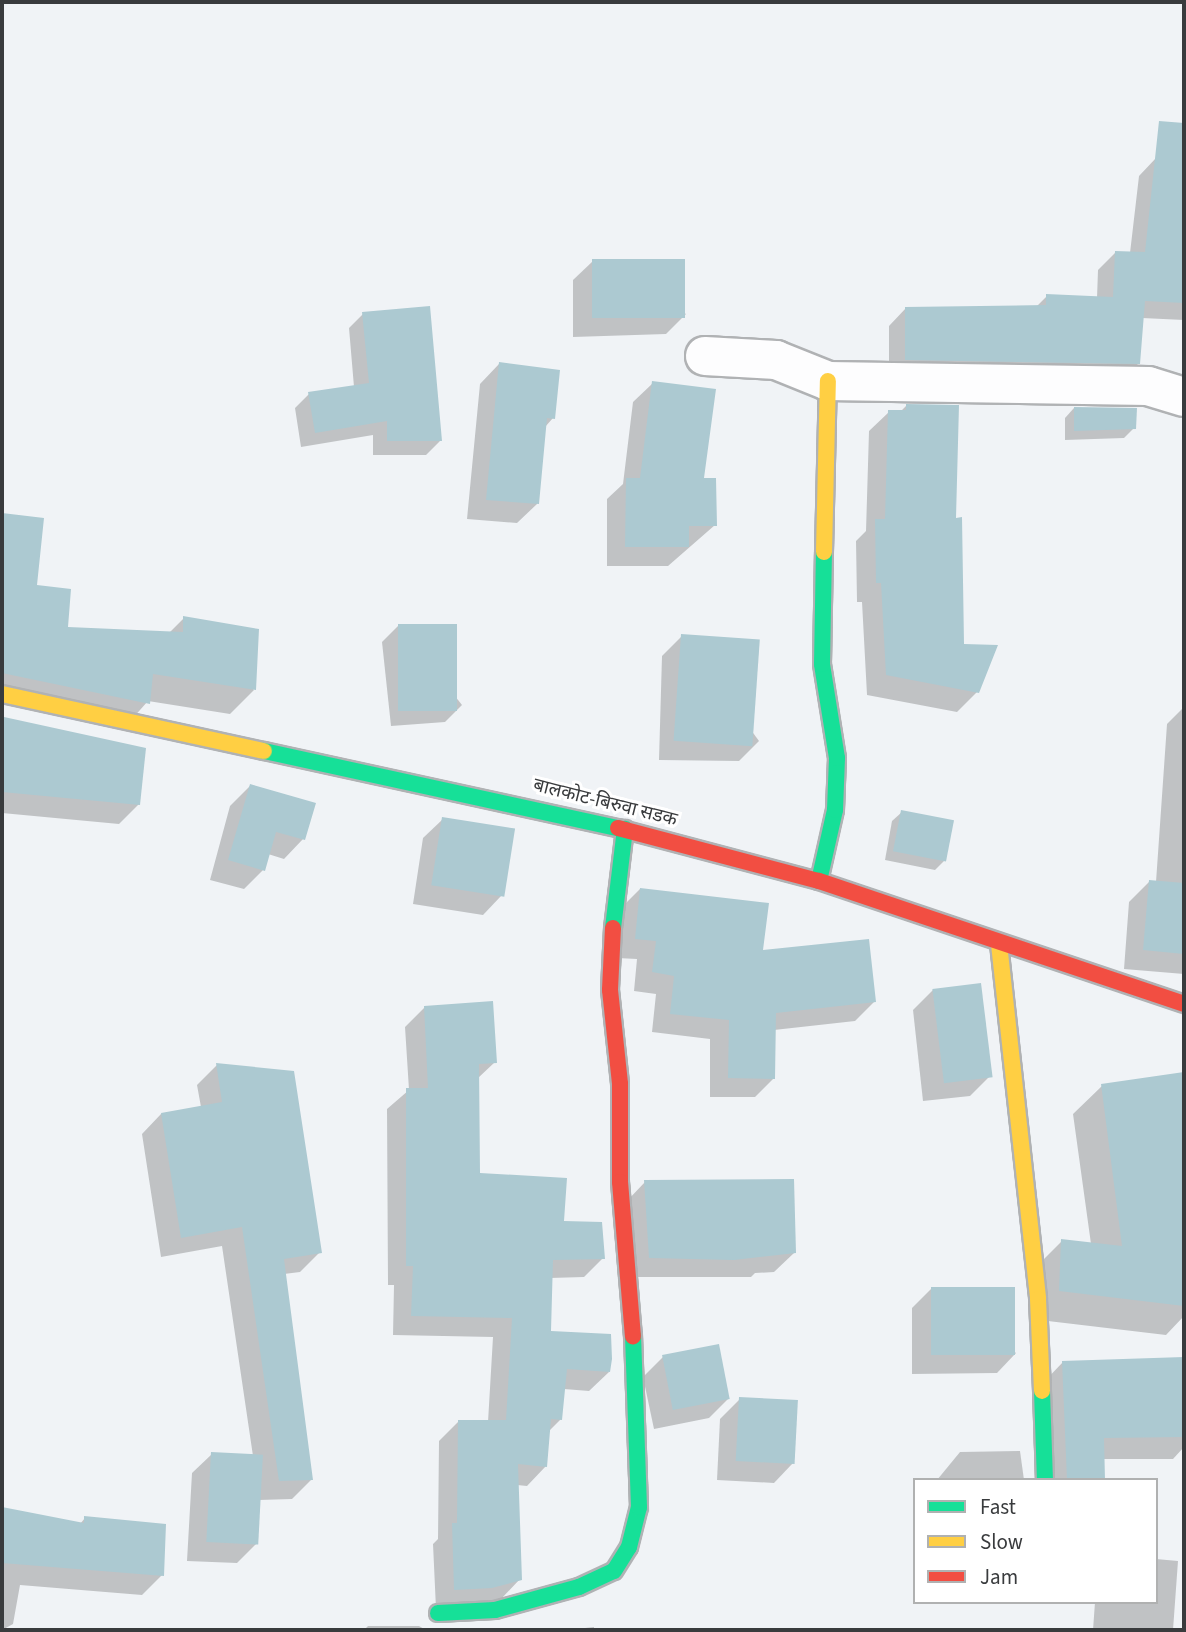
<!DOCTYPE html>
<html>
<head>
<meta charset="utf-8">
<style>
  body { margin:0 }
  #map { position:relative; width:1186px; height:1632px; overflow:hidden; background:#f0f3f6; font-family:"Source Sans 3","Noto Sans Devanagari",sans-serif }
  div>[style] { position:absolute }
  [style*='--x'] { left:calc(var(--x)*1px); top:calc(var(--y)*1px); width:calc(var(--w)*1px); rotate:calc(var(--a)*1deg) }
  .shadow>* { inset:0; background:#0003 }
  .building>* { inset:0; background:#acc9d1; transform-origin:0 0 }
  .roads { filter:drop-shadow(2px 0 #b0b2b4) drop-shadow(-2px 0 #b0b2b4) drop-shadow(0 2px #b0b2b4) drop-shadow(0 -2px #b0b2b4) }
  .street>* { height:38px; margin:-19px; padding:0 19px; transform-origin:19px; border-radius:19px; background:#fdfdfe }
  .fast>* { height:16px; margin:-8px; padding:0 8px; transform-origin:8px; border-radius:8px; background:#16e098 }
  .slow>* { height:16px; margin:-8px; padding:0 8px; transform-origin:8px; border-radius:8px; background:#ffcf43 }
  .jam>* { height:16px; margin:-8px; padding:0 8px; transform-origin:8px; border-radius:8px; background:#f24e42 }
  span { translate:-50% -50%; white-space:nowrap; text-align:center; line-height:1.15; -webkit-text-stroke:6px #fff; paint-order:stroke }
  .street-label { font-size:19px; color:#393b3d }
  .frame { position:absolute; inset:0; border:4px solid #393b3d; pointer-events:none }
  .legend { position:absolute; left:913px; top:1478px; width:245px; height:126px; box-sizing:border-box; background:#fff; border:2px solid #b0b1b1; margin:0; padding:9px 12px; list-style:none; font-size:21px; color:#393b3d }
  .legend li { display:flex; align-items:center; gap:14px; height:35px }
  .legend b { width:35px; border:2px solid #b0b1b1 }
</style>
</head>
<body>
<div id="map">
  <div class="shadow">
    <div style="clip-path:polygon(1156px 158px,1184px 161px,1184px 320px,1142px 318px,1139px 363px,1121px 380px,889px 377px,889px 326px,906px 308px,1036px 307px,1047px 296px,1097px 298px,1098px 270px,1116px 252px,1130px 253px,1139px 176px)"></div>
    <div style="clip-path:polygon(593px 261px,686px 314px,666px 334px,573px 337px,573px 280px)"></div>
    <div style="clip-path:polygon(363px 314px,440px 441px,426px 455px,373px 455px,373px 435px,301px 447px,295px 408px,309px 394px,354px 387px,349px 328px)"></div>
    <div style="clip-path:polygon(499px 364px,553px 418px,545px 427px,537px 504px,517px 523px,467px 519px,480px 384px)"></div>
    <div style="clip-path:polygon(653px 383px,702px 480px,715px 525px,668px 566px,607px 566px,607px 499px,623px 484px,633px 402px)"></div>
    <div style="clip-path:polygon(906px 406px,954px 519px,962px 646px,977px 692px,957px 712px,867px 695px,862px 602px,857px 602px,856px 541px,866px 531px,869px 431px,889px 412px,900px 412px)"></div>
    <div style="clip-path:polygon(1074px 408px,1134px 428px,1124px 438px,1065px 440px,1065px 418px)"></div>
    <div style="clip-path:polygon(2px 515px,42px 519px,35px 587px,66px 629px,169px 633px,184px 618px,254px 690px,230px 714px,148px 701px,124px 728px,2px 701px)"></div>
    <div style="clip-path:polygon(399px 625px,462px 705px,445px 722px,391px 726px,382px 642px)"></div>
    <div style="clip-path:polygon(682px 636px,759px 741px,739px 761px,659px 760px,662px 656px)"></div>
    <div style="clip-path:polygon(1184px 707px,1184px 974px,1124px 969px,1129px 902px,1149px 882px,1156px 882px,1167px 724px)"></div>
    <div style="clip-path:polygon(5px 719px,139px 804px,119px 824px,2px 813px)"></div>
    <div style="clip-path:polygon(250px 786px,303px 839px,284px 859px,268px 854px,263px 870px,244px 889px,210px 880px,230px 806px)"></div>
    <div style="clip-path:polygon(902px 812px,945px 860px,935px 870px,885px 860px,892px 821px)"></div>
    <div style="clip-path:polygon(443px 819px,502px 895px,483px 915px,413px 904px,423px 838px)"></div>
    <div style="clip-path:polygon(640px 889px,761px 952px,874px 1002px,855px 1021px,774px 1030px,774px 1078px,755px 1097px,710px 1097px,710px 1039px,652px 1032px,656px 994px,634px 991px,637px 959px,617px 958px,621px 908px)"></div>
    <div style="clip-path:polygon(933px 990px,990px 1076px,970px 1096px,923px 1101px,913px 1010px)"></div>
    <div style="clip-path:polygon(425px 1007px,495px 1062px,477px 1079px,479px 1175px,563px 1222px,603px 1258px,584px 1277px,550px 1278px,549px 1332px,609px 1372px,589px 1391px,564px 1389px,561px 1419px,549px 1431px,546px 1466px,527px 1486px,517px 1485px,520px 1579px,501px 1599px,436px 1609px,433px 1544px,438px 1539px,439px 1441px,458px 1422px,488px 1422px,493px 1337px,393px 1335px,394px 1285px,388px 1285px,387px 1109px,409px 1090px,405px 1027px)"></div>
    <div style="clip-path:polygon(217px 1065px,320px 1252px,300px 1272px,284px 1274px,311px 1480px,292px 1499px,259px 1500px,257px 1543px,237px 1563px,187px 1561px,192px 1473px,212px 1454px,253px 1456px,222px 1246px,161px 1257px,142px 1134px,161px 1114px,201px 1107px,197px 1085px)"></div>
    <div style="clip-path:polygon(1184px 1074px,1184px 1316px,1166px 1335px,1031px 1319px,1034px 1269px,1062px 1241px,1091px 1244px,1073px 1114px,1102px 1086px)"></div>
    <div style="clip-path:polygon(645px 1182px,794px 1253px,774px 1272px,755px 1273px,751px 1277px,630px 1277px,626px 1202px)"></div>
    <div style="clip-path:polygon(931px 1289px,1016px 1353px,997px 1373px,912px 1374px,912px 1308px)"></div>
    <div style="clip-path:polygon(663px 1357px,728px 1399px,709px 1418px,654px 1429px,643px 1377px)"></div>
    <div style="clip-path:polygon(1063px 1362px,1184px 1362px,1184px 1447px,1173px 1459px,1103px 1459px,1104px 1480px,1042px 1480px,1041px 1385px)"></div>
    <div style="clip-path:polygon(740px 1399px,793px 1463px,774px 1483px,717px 1480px,720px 1419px)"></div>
    <div style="clip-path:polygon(1020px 1451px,1024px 1480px,937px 1480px,960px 1452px)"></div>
    <div style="clip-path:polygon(2px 1509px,80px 1524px,85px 1518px,162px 1575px,142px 1595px,20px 1585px,13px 1624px,2px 1630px)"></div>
    <div style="clip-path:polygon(1156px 1559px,1178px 1561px,1173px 1630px,1093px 1630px,1095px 1602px,1156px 1602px)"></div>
    <div style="clip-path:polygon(368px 1626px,419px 1626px,426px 1630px,364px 1630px)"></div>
    <div style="clip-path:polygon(594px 1627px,594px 1630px,567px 1630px)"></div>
  </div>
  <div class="building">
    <div style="clip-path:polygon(1159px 121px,1184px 123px,1184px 303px,1145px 301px,1140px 364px,905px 360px,905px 307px,1046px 305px,1046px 294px,1113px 297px,1115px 251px,1145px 252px)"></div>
    <div style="left:592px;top:259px;width:93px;height:59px"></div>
    <div style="clip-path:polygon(430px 306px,442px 441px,387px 441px,387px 421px,315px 433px,308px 392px,369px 383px,362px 312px)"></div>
    <div style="clip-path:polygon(499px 362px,560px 370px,555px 419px,547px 418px,539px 504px,486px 500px)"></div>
    <div style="clip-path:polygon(652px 381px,716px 389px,704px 478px,716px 478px,717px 526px,689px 526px,689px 547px,625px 547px,626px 478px,640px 478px)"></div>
    <div style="clip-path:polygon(906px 404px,959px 405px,956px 518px,962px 517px,964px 644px,998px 645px,979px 693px,886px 675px,881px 583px,876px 583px,875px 519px,885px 519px,888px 410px,906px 410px)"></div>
    <div style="clip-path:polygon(1074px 407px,1137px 408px,1136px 429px,1074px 431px)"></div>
    <div style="clip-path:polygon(2px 513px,44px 518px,37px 585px,71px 589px,68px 627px,183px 632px,183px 616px,259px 629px,256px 690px,153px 674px,150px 704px,2px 673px)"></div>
    <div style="left:398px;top:624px;width:59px;height:87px"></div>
    <div style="left:681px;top:634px;width:79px;height:107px;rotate:4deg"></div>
    <div style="clip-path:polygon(4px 717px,146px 748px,140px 805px,2px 792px)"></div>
    <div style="clip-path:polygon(250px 784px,316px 803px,305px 840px,276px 832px,265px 871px,228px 860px)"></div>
    <div style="left:901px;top:810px;width:54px;height:42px;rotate:11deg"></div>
    <div style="left:442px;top:817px;width:74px;height:69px;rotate:9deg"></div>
    <div style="clip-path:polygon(1149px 880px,1184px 883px,1184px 954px,1143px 950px)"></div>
    <div style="clip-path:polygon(640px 888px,769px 903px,763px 950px,869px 939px,876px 1002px,776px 1013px,775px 1079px,728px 1078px,729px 1020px,670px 1014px,674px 976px,652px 972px,656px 941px,635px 939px)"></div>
    <div style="left:981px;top:983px;width:95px;height:49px;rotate:83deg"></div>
    <div style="clip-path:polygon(493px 1001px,497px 1063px,479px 1064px,480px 1173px,567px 1178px,564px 1221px,602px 1222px,605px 1259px,553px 1260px,551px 1331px,611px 1334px,612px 1359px,610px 1372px,567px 1369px,562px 1420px,551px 1419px,547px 1467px,518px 1464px,522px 1580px,492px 1588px,454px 1590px,452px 1523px,457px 1523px,458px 1420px,506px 1420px,512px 1318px,411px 1316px,413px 1266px,406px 1266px,406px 1088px,428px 1088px,424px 1006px)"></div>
    <div style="clip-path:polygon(216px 1063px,294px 1071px,322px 1253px,284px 1259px,313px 1480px,279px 1481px,242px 1227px,181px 1238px,161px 1113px,222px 1102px)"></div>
    <div style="clip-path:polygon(1184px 1072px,1184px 1306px,1059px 1291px,1061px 1239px,1122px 1246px,1101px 1084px)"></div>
    <div style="clip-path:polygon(794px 1179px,796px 1253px,734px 1260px,649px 1258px,644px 1180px)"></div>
    <div style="left:931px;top:1287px;width:84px;height:68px"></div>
    <div style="left:719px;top:1344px;width:56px;height:58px;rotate:79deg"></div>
    <div style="clip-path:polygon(1184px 1357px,1184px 1437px,1104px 1438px,1105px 1480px,1067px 1480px,1062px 1361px)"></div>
    <div style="left:739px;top:1397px;width:59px;height:64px;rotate:3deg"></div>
    <div style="left:211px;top:1452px;width:52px;height:90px;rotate:3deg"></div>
    <div style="clip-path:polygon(2px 1507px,84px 1523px,84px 1516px,166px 1524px,164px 1576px,2px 1563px)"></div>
  </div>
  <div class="roads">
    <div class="street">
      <div style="--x:705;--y:356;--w:71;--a:3.2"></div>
      <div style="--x:776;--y:360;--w:56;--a:22"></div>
      <div style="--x:828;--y:381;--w:320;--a:0.9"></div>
      <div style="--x:1148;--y:386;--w:38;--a:17"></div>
    </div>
    <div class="fast">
      <div style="--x:264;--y:751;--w:362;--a:12.3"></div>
      <div style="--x:819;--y:881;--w:73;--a:-77.3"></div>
      <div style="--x:835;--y:810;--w:52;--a:-87.8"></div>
      <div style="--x:837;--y:758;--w:95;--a:-99.1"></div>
      <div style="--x:822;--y:664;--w:112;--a:-89"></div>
      <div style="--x:613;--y:928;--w:100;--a:-83.1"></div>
      <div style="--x:1042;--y:1391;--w:89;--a:88.1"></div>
      <div style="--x:438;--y:1613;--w:57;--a:-3"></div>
      <div style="--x:495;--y:1610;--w:87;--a:-15.3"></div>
      <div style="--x:579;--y:1587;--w:38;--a:-25"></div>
      <div style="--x:614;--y:1571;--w:28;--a:-58"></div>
      <div style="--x:629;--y:1547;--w:41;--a:-76"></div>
      <div style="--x:639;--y:1507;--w:171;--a:-92"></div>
    </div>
    <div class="slow">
      <div style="--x:824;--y:552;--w:171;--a:-88.7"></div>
      <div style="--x:2;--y:694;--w:268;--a:12.3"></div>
      <div style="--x:999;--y:944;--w:357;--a:83.7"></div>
      <div style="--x:1038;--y:1299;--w:92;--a:87.5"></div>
    </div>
    <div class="jam">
      <div style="--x:618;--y:828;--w:208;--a:14.8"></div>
      <div style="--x:819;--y:881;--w:385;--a:18.6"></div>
      <div style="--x:613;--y:928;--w:62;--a:92.8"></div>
      <div style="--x:610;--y:990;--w:95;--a:83.9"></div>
      <div style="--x:620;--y:1084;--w:98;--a:90"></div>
      <div style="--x:620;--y:1182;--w:155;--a:85.2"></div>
    </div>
  </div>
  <div class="street-label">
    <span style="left:605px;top:803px;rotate:14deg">बालकोट-बिरुवा सडक</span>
  </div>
  <div class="frame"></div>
  <ul class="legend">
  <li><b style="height:9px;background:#16e098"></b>Fast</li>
  <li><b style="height:9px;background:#ffcf43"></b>Slow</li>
  <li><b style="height:9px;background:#f24e42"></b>Jam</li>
  </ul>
</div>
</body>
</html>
